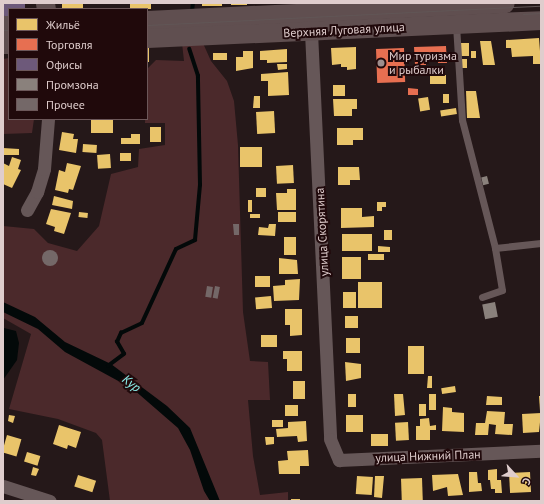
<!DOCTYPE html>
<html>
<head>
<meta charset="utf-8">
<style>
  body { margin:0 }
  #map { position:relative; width:544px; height:504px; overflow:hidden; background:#251819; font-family:"PT Sans",sans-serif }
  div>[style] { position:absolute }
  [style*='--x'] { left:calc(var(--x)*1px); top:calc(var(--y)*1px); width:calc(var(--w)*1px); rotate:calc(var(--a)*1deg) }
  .green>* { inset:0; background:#4b292b }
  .water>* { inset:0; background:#030909 }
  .homes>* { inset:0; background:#e9c46a; transform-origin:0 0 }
  .shops>* { inset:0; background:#e76f51; transform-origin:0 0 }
  .offices>* { inset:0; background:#6d597a }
  .industry>* { inset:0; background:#8a817c; transform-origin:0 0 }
  .stream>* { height:3.5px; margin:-1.75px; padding:0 1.75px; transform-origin:1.75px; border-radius:1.75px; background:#030909 }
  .building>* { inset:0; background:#746868; transform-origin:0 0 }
  .round { border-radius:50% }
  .lane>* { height:7px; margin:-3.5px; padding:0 3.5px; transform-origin:3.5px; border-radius:3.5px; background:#665758 }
  .street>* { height:13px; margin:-6.5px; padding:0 6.5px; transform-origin:6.5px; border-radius:6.5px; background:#665758 }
  .secondary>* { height:19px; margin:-9.5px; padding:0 9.5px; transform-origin:9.5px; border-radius:9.5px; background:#604f50 }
  .tram>* { height:1px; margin:-0.5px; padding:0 0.5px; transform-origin:0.5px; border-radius:0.5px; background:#615656 }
  .dots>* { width:11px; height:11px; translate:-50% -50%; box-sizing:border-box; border:2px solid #20090b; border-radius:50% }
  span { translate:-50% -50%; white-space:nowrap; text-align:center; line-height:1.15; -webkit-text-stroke:4px #20090b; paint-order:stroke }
  .street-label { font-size:12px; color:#dfcdcd }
  .poi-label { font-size:12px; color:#dfcdcd }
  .left { translate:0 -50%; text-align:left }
  .water-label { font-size:13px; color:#8bece8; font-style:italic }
  .frame { position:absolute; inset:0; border:4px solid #dfcdcd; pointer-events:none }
  .legend { position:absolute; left:8px; top:8px; width:140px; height:112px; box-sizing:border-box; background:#20090b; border:1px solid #6c5759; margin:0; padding:5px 7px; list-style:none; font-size:12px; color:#dfcdcd }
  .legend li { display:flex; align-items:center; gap:8px; height:20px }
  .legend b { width:20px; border:1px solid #6c5759 }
  .north { position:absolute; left:496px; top:456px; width:40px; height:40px; -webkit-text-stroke:3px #20090b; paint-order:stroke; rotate:116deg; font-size:11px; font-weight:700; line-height:16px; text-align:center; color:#dfcdcd }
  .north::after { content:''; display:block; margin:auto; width:14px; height:18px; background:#dfcdcd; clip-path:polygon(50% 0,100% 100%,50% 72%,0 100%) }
</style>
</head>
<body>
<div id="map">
  <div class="green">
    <div style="clip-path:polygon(202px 41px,211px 61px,227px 81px,234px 101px,238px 145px,243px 312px,250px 361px,268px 362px,270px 400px,248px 400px,253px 456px,260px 495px,288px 492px,288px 501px,110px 501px,102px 440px,96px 433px,58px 419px,9px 409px,31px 334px,3px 318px,3px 226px,34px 229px,48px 243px,77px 251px,99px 226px,111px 174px,138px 167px,139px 149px,165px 145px,165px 123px,145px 123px,147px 69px,156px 60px,184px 61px,182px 43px)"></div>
    <div style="clip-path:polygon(9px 58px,9px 119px,34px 119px,32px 133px,3px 134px,3px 59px)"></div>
  </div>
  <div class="water">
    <div style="clip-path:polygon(3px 302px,35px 317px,65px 342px,111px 364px,167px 406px,190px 428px,220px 501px,210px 501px,204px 491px,190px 450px,178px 428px,133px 389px,65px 352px,38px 329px,3px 312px)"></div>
    <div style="clip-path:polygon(4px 328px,16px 331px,19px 343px,17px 360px,3px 380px)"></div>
  </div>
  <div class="homes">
    <div style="left:62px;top:3px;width:21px;height:6px"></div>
    <div style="left:130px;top:3px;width:21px;height:6px"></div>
    <div style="left:202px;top:3px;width:20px;height:3px"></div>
    <div style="left:231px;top:3px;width:16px;height:2px"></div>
    <div style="clip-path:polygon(539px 38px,541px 64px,533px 64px,533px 56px,512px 57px,511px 48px,506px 48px,506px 40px)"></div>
    <div style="clip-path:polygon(480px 41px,491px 41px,495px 65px,483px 65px)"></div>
    <div style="left:461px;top:43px;width:8px;height:13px"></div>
    <div style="clip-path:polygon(356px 47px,356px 69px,347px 70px,347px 67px,341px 67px,341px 64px,332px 65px,331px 48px)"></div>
    <div style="left:147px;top:48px;width:2px;height:14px"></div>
    <div style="clip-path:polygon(287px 49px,287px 62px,267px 63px,267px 60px,260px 60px,260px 51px)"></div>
    <div style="clip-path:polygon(243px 51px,253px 51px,253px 68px,236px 71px,236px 57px,243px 57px)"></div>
    <div style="left:471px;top:51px;width:5px;height:7px"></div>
    <div style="left:227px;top:53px;width:7px;height:14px;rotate:90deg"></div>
    <div style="left:462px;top:59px;width:5px;height:9px"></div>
    <div style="clip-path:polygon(277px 64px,287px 64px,287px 69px,278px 70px)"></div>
    <div style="clip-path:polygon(288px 72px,289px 95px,268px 96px,268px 81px,261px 81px,261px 74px)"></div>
    <div style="left:446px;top:75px;width:9px;height:16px;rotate:90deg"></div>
    <div style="left:345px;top:85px;width:11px;height:12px;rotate:90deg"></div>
    <div style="clip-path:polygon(466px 91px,476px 91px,480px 118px,467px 118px)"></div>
    <div style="left:443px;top:94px;width:6px;height:9px"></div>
    <div style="clip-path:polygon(254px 96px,260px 96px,260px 108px,253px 108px)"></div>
    <div style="left:428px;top:97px;width:13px;height:10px;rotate:81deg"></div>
    <div style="clip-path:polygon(333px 99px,357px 99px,357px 109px,352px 109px,352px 116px,334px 116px)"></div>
    <div style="left:456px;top:108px;width:6px;height:16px;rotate:81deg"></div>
    <div style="left:274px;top:111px;width:22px;height:18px;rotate:87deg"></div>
    <div style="left:91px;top:119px;width:22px;height:14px"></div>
    <div style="left:150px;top:127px;width:11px;height:15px"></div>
    <div style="clip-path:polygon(337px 128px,363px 128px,363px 140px,353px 140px,353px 145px,337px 145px)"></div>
    <div style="clip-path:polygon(62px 132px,74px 134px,73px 139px,78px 139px,76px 153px,59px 150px)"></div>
    <div style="clip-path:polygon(131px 134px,140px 134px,140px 144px,121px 144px,121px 138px,131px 138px)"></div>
    <div style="left:83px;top:144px;width:14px;height:8px;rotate:4deg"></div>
    <div style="left:240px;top:147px;width:22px;height:20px"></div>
    <div style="clip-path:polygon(3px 148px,19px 149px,19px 155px,3px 155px)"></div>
    <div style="left:120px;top:153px;width:11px;height:8px"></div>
    <div style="left:110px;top:154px;width:14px;height:13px;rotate:86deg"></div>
    <div style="clip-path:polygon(12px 157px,21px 160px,18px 169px,21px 170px,12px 188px,3px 184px,3px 163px,9px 166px)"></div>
    <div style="clip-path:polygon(67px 163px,81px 166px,73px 190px,69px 189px,68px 193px,55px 190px,59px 170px,65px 172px)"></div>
    <div style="left:293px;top:165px;width:18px;height:17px;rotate:87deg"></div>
    <div style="clip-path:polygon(338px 167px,359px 167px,360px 180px,350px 180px,350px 185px,338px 185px)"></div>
    <div style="left:256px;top:188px;width:10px;height:9px"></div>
    <div style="clip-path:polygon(287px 189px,296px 189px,296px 210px,277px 210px,276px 193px,287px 193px)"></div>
    <div style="clip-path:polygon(54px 196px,73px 201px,72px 209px,52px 205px)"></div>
    <div style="left:248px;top:200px;width:4px;height:12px"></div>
    <div style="clip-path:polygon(377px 202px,386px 202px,386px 207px,382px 207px,382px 211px,377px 211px)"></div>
    <div style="clip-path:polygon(341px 208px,362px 208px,362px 217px,374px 216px,374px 227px,341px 228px)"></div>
    <div style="clip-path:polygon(51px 209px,71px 213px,64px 234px,54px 231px,55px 227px,46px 224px)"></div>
    <div style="left:79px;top:212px;width:9px;height:5px;rotate:6deg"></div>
    <div style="left:296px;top:212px;width:10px;height:18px;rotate:90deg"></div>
    <div style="left:250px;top:214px;width:10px;height:4px"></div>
    <div style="clip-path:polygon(269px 224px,276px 224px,275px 236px,258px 235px,259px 227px,268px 228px)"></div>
    <div style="left:384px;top:230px;width:8px;height:10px"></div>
    <div style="left:342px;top:234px;width:30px;height:17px"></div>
    <div style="left:284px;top:237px;width:12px;height:18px"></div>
    <div style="clip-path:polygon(378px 246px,390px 247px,390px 252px,378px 252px)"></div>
    <div style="left:368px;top:254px;width:16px;height:6px"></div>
    <div style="left:342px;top:257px;width:19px;height:22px"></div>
    <div style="clip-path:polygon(279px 258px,297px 260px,298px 274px,279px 274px)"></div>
    <div style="left:255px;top:276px;width:15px;height:11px"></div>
    <div style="clip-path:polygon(300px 279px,299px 300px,274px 301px,273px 286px,285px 285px,285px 280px)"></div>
    <div style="left:358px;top:282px;width:24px;height:26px"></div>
    <div style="left:343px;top:292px;width:13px;height:16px"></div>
    <div style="left:271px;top:296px;width:12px;height:16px;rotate:85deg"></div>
    <div style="clip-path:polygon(285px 309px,302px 309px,302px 335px,290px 336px,290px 325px,285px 325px)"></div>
    <div style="left:345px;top:316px;width:13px;height:12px"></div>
    <div style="left:261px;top:335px;width:16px;height:12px"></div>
    <div style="left:346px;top:338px;width:14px;height:15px"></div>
    <div style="left:408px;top:346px;width:16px;height:28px"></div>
    <div style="clip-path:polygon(283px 351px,302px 351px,302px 371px,287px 371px,287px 359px,283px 359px)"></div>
    <div style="clip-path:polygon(345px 362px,361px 364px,361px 378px,346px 381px)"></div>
    <div style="clip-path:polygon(428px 376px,432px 376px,432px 388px,427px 388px)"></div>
    <div style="left:293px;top:381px;width:12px;height:18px"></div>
    <div style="left:455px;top:386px;width:6px;height:14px;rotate:81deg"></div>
    <div style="left:348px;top:394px;width:8px;height:13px"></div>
    <div style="clip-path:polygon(394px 394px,403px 394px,405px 415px,395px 416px)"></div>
    <div style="left:429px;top:394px;width:7px;height:16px"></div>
    <div style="clip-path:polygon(487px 396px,502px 397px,502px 405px,486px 405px)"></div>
    <div style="clip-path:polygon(539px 396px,541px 396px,541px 411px,540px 411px)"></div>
    <div style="left:419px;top:404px;width:7px;height:12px"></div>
    <div style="left:285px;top:405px;width:13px;height:11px"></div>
    <div style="clip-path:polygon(443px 407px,452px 408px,452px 412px,464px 413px,464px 432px,442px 431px)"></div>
    <div style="clip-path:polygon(487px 411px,505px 412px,504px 424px,513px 424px,512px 435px,495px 434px,496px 425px,489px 424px,488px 435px,475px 435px,476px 423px,485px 423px)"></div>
    <div style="clip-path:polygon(541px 413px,539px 432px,523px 433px,522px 414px)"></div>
    <div style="clip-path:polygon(9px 415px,15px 416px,13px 423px,8px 421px)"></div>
    <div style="left:346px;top:415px;width:17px;height:17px"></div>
    <div style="clip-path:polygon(429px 418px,430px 426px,436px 425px,436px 430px,430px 430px,430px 440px,416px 440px,416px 426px,420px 426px,420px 419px)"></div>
    <div style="left:272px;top:420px;width:11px;height:7px"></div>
    <div style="clip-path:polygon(306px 421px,307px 441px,298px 442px,297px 436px,277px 437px,276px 429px,288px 428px,288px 422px)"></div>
    <div style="left:408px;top:422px;width:18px;height:13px;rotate:87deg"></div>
    <div style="clip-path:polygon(59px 425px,81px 432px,76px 448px,68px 445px,67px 449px,53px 444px)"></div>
    <div style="left:388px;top:434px;width:12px;height:17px;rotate:90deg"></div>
    <div style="left:7px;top:435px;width:15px;height:18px;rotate:16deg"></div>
    <div style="clip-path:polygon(265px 437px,274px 437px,274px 444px,266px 445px)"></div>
    <div style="clip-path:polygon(308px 450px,309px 466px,300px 466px,300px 474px,279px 474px,278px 461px,288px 460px,287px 451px)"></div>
    <div style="left:27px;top:452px;width:14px;height:10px;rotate:17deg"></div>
    <div style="clip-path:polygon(33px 467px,39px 469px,36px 476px,31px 475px)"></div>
    <div style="clip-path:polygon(497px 469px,497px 480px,501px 480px,502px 493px,495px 493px,495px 489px,491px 489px,490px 480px,488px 480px,488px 470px)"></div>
    <div style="clip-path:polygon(469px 472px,477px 472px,478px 483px,481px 483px,482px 491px,469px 492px)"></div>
    <div style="left:530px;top:472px;width:20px;height:21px;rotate:87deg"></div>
    <div style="clip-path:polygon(458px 474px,463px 495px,448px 496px,447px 487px,433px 491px,432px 475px)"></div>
    <div style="left:78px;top:475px;width:19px;height:12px;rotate:18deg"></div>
    <div style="left:357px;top:476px;width:16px;height:18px;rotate:4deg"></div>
    <div style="clip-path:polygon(375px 476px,384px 476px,382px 498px,374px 497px)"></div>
    <div style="left:422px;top:478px;width:23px;height:21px;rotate:88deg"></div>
    <div style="left:291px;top:499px;width:9px;height:2px"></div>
  </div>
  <div class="shops">
    <div style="clip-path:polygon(446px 46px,447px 63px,438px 63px,438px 59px,426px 59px,426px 65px,415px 65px,414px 47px)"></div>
    <div style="left:404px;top:48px;width:34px;height:28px;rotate:88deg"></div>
    <div style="clip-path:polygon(408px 88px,418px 89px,418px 95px,408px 95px)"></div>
  </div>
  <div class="offices">
    <div style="clip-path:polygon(3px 3px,25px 3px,25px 9px,9px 9px,9px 16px,6px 17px,3px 15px)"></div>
  </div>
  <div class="industry">
    <div style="left:487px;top:176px;width:8px;height:6px;rotate:76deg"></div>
    <div style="left:495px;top:302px;width:15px;height:13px;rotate:79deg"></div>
  </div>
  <div class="stream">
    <div style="--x:192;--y:12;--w:9;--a:-84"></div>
    <div style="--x:108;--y:366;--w:20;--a:-37"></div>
    <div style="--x:124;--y:354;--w:14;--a:-120"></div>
    <div style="--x:117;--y:342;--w:10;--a:-66"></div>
    <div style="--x:121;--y:333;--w:23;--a:-25"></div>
    <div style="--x:142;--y:323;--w:81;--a:-65.3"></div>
    <div style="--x:176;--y:249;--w:21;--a:-25"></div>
    <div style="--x:195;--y:240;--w:55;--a:-84.8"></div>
    <div style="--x:200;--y:185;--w:109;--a:-91.1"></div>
    <div style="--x:198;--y:76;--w:28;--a:-108"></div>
  </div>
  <div class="building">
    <div style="clip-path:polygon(233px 224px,239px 224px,239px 235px,234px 235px)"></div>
    <div class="round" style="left:42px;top:250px;width:16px;height:16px"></div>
    <div style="left:207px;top:286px;width:6px;height:11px;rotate:9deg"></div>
    <div style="left:215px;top:286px;width:5px;height:12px;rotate:11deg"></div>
  </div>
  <div class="lane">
    <div style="--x:456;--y:25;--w:95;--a:86.4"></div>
    <div style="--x:462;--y:120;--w:132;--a:75.5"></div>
    <div style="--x:495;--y:248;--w:46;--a:-6.2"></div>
    <div style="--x:482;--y:297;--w:21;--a:-19"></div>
    <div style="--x:502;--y:290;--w:43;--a:-99.5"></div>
  </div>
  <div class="street">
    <div style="--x:304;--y:3;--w:22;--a:85"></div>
    <div style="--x:306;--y:25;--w:9;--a:54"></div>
    <div style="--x:311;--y:32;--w:407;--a:87.3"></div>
    <div style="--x:330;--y:439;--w:23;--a:67"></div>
    <div style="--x:339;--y:460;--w:202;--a:-2.6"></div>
    <div style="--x:27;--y:210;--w:21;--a:-61"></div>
    <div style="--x:37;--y:192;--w:24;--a:-73"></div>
    <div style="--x:44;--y:169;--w:50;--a:-85.4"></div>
    <div style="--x:3;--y:486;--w:49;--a:17.7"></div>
  </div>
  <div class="secondary">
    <div style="--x:45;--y:3;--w:6;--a:81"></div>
    <div style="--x:147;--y:20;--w:358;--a:-2.7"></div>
    <div style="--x:3;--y:25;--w:6;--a:0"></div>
    <div style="--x:147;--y:38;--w:394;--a:-2.6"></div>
    <div style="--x:3;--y:44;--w:6;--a:0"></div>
  </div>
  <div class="tram">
    <div style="--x:523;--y:14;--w:18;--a:-3"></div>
    <div style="--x:147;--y:25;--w:394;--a:-2.8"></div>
    <div style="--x:3;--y:30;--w:6;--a:0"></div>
  </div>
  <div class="dots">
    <div style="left:381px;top:63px;background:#9e8e8e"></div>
  </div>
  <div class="street-label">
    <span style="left:344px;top:30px;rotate:-3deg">Верхняя Луговая улица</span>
    <span style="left:322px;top:232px;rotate:-93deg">улица Скорятина</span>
    <span style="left:428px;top:456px;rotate:-2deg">улица Нижний План</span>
  </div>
  <div class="poi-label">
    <span class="left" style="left:389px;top:63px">Мир туризма<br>и рыбалки</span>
  </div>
  <div class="water-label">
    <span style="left:131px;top:384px;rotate:37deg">Кур</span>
  </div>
  <div class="frame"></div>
  <ul class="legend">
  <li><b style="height:11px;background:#e9c46a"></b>Жильё</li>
  <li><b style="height:11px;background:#e76f51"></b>Торговля</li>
  <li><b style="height:11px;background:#6d597a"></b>Офисы</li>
  <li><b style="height:11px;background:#8a817c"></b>Промзона</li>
  <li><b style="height:11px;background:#746868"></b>Прочее</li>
  </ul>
  <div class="north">С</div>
</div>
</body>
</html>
